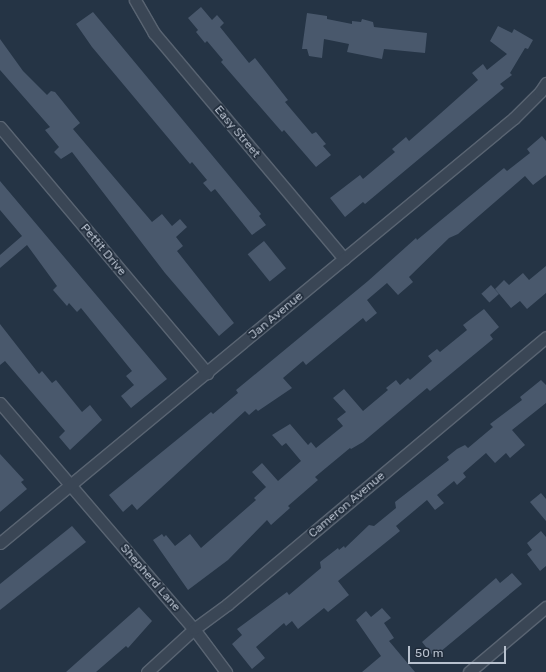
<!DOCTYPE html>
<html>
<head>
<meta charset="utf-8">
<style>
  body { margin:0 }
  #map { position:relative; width:546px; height:672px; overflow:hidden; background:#253445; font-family:Rubik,sans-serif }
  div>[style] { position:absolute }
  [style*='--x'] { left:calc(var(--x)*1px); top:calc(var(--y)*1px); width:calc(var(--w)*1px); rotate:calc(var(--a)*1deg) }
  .building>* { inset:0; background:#49586c; transform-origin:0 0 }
  .roads { filter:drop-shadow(1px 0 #596472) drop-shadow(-1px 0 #596472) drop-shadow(0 1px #596472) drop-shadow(0 -1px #596472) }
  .minor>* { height:11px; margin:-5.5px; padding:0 5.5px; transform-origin:5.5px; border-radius:5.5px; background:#3a4655 }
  span { translate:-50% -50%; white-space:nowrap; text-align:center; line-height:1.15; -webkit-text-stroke:3.5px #1f2b3a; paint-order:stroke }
  .street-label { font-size:12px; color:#b8c1ce }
  .scale { position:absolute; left:408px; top:646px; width:98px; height:18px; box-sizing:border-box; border:2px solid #b8c1ce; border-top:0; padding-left:5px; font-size:12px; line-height:14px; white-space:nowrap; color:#b8c1ce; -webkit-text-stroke:3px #1f2b3a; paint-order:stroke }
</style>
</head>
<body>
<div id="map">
  <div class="building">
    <div style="clip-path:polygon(201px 7px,212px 20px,217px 15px,224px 23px,220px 27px,249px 63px,255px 58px,288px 100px,285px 102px,312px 134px,316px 132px,326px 144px,323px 146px,331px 155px,316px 167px,284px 130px,282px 132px,221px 62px,223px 60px,207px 41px,205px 43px,196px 32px,198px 30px,188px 18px)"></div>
    <div style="clip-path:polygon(93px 12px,261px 214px,259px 216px,266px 225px,252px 235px,215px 189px,211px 192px,203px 183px,207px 180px,192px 162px,190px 164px,92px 47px,76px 24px)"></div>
    <div style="clip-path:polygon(307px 13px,327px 16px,327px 19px,352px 24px,352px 21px,361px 22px,362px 19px,373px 22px,374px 27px,427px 33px,425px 53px,384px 49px,382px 59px,347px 52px,349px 44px,324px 39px,322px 58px,309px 56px,307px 49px,302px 49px)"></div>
    <div style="clip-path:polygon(498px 26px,512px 33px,514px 29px,533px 40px,528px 49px,525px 48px,510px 73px,512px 75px,500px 84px,504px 88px,365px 204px,363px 202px,345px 217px,330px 198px,360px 175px,363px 179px,395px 152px,392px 149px,406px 137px,409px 141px,441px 113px,478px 80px,472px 73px,483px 64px,487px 70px,507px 54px,490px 41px)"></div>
    <div style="clip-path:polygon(0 39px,23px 71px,47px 95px,51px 91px,55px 92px,80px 123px,73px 129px,152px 222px,162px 214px,172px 226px,180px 219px,187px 227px,176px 237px,183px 246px,177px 251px,234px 323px,219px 336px,165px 273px,72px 152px,61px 159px,54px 152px,59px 147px,45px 130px,50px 127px,0 70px)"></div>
    <div style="clip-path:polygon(542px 136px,546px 141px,546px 175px,533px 185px,525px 176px,458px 234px,449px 238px,409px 277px,413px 282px,398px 295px,387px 283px,367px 300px,377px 313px,366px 322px,363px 318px,306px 365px,303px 361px,283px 378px,292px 388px,258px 411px,256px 409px,249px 415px,245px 411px,137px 510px,132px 504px,123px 512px,109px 495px,211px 412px,213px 414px,238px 393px,236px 390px,368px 281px,416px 238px,417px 240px,504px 168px,507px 171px,530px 153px,527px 149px)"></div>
    <div style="clip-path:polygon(0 181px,167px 379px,131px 408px,121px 396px,134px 385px,126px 376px,132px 371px,81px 308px,77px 312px,69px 303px,67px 306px,53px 290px,57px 286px,27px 245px,0 268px,0 255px,22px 236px,0 210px)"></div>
    <div style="left:264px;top:241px;width:35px;height:21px;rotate:51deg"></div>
    <div style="clip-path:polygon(546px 266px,546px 293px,527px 309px,520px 301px,511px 308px,495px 289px,504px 280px,509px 285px,523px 273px,529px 280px)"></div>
    <div style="left:491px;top:285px;width:12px;height:13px;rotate:48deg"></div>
    <div style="clip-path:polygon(484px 309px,499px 327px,490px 335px,493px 339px,430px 391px,427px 388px,363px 442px,351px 449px,350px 448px,315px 477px,318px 480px,288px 506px,290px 508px,271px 525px,267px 520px,228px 560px,188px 590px,153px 540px,162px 534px,164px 537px,166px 535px,175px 546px,190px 534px,201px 548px,256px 500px,254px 498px,266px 487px,252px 472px,262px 463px,278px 481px,301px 461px,286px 443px,282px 446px,272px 435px,290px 424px,308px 445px,311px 442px,316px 448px,343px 426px,337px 419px,346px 412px,333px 398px,344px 389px,363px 411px,388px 390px,386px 388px,396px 380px,400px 385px,408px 378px,410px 380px,432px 361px,428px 356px,437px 349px,440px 352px,467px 330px,463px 325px)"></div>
    <div style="clip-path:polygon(0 324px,39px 374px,42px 371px,52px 383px,56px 380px,82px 412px,90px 405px,102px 420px,70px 450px,59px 437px,65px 431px,5px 361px,0 365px)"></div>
    <div style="clip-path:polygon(541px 380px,546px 385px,546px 403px,512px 430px,525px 445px,510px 458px,506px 453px,495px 463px,486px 453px,463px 473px,466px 477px,457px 485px,454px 481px,437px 495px,444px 503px,435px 510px,427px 500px,396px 526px,400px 531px,338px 581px,349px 595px,328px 612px,324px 608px,298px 629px,292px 621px,286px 626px,284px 623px,256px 647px,265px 658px,252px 669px,232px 644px,242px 635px,237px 629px,287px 592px,289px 595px,321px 568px,320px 562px,338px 548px,339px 550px,344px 546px,345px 548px,369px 525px,374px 526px,396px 508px,395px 502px,449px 460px,447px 457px,457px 449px,465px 445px,468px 448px,493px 427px,490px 424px,522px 400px,520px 397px)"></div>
    <div style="clip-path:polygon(0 454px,24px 480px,21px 482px,27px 489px,0 512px)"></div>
    <div style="clip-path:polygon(541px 493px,546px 499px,546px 521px,530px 502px)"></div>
    <div style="clip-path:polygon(72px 526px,86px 542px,0 610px,0 584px)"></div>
    <div style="clip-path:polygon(541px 531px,546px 537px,546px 566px,540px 571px,527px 554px,532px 550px,527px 543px)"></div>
    <div style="clip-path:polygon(512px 573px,522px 584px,434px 657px,422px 642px,496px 578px,500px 583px)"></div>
    <div style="clip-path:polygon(139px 607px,152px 621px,128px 648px,126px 646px,96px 672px,66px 672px)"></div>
    <div style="clip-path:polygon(382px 608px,391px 618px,384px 623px,394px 638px,389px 641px,415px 672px,362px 672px,381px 656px,356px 620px,366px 611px,371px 617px)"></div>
  </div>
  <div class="roads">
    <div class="minor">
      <div style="--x:135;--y:0;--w:38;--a:60"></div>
      <div style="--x:154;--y:33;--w:295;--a:49.9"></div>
      <div style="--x:0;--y:127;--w:322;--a:49.9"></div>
      <div style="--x:0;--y:403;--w:298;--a:49.4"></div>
      <div style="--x:194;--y:629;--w:54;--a:53.3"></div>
      <div style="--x:0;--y:543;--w:667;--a:-39.59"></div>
      <div style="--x:514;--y:118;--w:37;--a:-45"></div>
      <div style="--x:540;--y:92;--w:11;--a:-56"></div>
      <div style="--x:147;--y:672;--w:64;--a:-42.5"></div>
      <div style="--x:194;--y:629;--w:42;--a:-36.3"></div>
      <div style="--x:228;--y:604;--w:415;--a:-40"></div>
      <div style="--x:469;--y:672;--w:101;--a:-40.2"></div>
    </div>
  </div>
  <div class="street-label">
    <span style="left:237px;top:132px;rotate:50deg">Easy Street</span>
    <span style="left:103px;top:250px;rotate:50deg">Pettit Drive</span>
    <span style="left:276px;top:316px;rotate:-40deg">Jan Avenue</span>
    <span style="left:347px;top:505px;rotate:-40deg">Cameron Avenue</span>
    <span style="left:150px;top:578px;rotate:49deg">Shepherd Lane</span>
  </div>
  <div class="scale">50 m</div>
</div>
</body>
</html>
